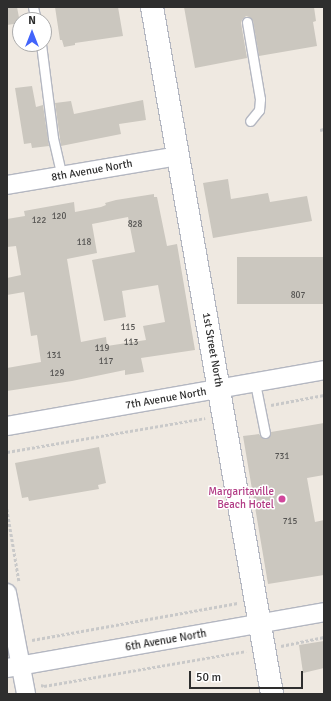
<!DOCTYPE html>
<html>
<head>
<meta charset="utf-8">
<style>
  body { margin:0 }
  #map { position:relative; width:331px; height:701px; overflow:hidden; background:#efe9e1; font-family:Signika,sans-serif }
  div>[style] { position:absolute }
  [style*='--x'] { left:calc(var(--x)*1px); top:calc(var(--y)*1px); width:calc(var(--w)*1px); rotate:calc(var(--a)*1deg) }
  .building>* { inset:0; background:#cbc7bf; transform-origin:0 0 }
  .path>* { height:2.5px; margin-top:-1.25px; transform-origin:0; background:repeating-linear-gradient(90deg,#c9c9c9 0 3px,transparent 0 5px) }
  .roads { filter:drop-shadow(1px 0 #b4b7c1) drop-shadow(-1px 0 #b4b7c1) drop-shadow(0 1px #b4b7c1) drop-shadow(0 -1px #b4b7c1) }
  .service>* { height:9px; margin:-4.5px; padding:0 4.5px; transform-origin:4.5px; border-radius:4.5px; background:#fff }
  .minor>* { height:18px; margin:-9px; padding:0 9px; transform-origin:9px; border-radius:9px; background:#fff }
  .tertiary>* { height:22px; margin:-11px; padding:0 11px; transform-origin:11px; border-radius:11px; background:#fff }
  .dots>* { width:11px; height:11px; translate:-50% -50%; box-sizing:border-box; border:2px solid #fff; border-radius:50% }
  span { translate:-50% -50%; white-space:nowrap; text-align:center; line-height:1.15; -webkit-text-stroke:3px #fff; paint-order:stroke }
  .number-label { font-size:9px; color:#555452 }
  .number-label span { -webkit-text-stroke-width:0 }
  .street-label { font-size:11px; color:#2e2e2e }
  .hotel-label { font-size:11px; color:#b23c85 }
  .right { translate:-100% -50%; text-align:right }
  .frame { position:absolute; inset:0; border:8px solid #2e2e2e; pointer-events:none }
  .north { position:absolute; left:12px; top:12px; width:40px; height:40px; box-sizing:border-box; background:#fff; border:1px solid #ababab; border-radius:50%; rotate:0deg; font-size:11px; font-weight:700; line-height:16px; text-align:center; color:#2e2e2e }
  .north::after { content:''; display:block; margin:auto; width:14px; height:18px; background:#4264fb; clip-path:polygon(50% 0,100% 100%,50% 72%,0 100%) }
  .scale { position:absolute; left:189px; top:671px; width:114px; height:18px; box-sizing:border-box; border:2px solid #2e2e2e; border-top:0; padding-left:5px; font-size:12px; line-height:14px; white-space:nowrap; color:#2e2e2e; -webkit-text-stroke:3px #fff; paint-order:stroke }
</style>
</head>
<body>
<div id="map">
  <div class="building">
    <div style="clip-path:polygon(7px 7px,17px 7px,20px 23px,7px 25px)"></div>
    <div style="clip-path:polygon(55px 7px,118px 7px,123px 36px,75px 43px,75px 45px,64px 47px,62px 40px,60px 40px)"></div>
    <div style="clip-path:polygon(184px 7px,314px 7px,316px 21px,313px 22px,317px 46px,259px 56px,253px 21px,249px 17px,246px 16px,242px 20px,241px 23px,247px 58px,195px 68px)"></div>
    <div style="clip-path:polygon(32px 86px,36px 107px,43px 105px,49px 146px,32px 148px,31px 143px,24px 144px,15px 88px)"></div>
    <div style="clip-path:polygon(143px 100px,146px 120px,119px 124px,121px 134px,61px 146px,55px 103px,71px 101px,74px 114px)"></div>
    <div style="clip-path:polygon(228px 179px,231px 199px,268px 193px,270px 202px,307px 196px,312px 221px,213px 238px,203px 183px)"></div>
    <div style="clip-path:polygon(evenodd,154px 194px,154px 197px,157px 197px,167px 246px,177px 244px,195px 350px,141px 358px,144px 372px,125px 375px,125px 370px,72px 381px,7px 391px,7px 368px,41px 362px,37px 335px,31px 336px,24px 292px,7px 295px,7px 278px,21px 275px,16px 246px,7px 247px,7px 219px,25px 216px,24px 211px,35px 209px,74px 202px,75px 212px,101px 207px,106px 205px,105px 203px,116px 200px,154px 194px,128px 217px,135px 252px,92px 260px,104px 321px,126px 317px,122px 291px,158px 285px,165px 322px,143px 326px,146px 340px,107px 346px,106px 337px,81px 342px,67px 259px,97px 253px,92px 224px,128px 217px)"></div>
    <div style="left:324px;top:257px;width:47px;height:87px;rotate:90deg"></div>
    <div style="clip-path:polygon(324px 423px,324px 475px,307px 478px,315px 522px,324px 520px,324px 575px,268px 584px,243px 436px,259px 434px,261px 437px,266px 439px,269px 437px,271px 432px)"></div>
    <div style="clip-path:polygon(99px 447px,106px 483px,98px 485px,99px 489px,29px 501px,28px 497px,22px 498px,15px 463px)"></div>
    <div style="clip-path:polygon(324px 641px,324px 668px,303px 673px,299px 645px)"></div>
  </div>
  <div class="path">
    <div style="--x:320;--y:130;--w:4;--a:-14"></div>
    <div style="--x:271;--y:405;--w:54;--a:-10.7"></div>
    <div style="--x:7;--y:452;--w:201;--a:-9.7"></div>
    <div style="--x:7;--y:509;--w:73;--a:80.5"></div>
    <div style="--x:32;--y:640;--w:209;--a:-10.2"></div>
    <div style="--x:281;--y:646;--w:44;--a:-11.8"></div>
    <div style="--x:41;--y:685;--w:3;--a:18"></div>
    <div style="--x:44;--y:686;--w:205;--a:-9.8"></div>
  </div>
  <div class="roads">
    <div class="service">
      <div style="--x:33;--y:7;--w:13;--a:77"></div>
      <div style="--x:247;--y:22;--w:78;--a:80.4"></div>
      <div style="--x:260;--y:99;--w:11;--a:95"></div>
      <div style="--x:259;--y:110;--w:14;--a:129"></div>
      <div style="--x:41;--y:44;--w:95;--a:82.7"></div>
      <div style="--x:53;--y:138;--w:39;--a:77"></div>
      <div style="--x:255;--y:383;--w:51;--a:78.7"></div>
    </div>
    <div class="minor">
      <div style="--x:7;--y:185;--w:173;--a:-9.6"></div>
      <div style="--x:7;--y:426;--w:322;--a:-10"></div>
      <div style="--x:7;--y:593;--w:103;--a:79.3"></div>
      <div style="--x:7;--y:668;--w:322;--a:-10"></div>
    </div>
    <div class="tertiary">
      <div style="--x:152;--y:7;--w:697;--a:80.09"></div>
    </div>
  </div>
  <div class="dots">
    <div style="left:282px;top:499px;background:#d1479c"></div>
  </div>
  <div class="number-label">
    <span style="left:59px;top:217px">120</span>
    <span style="left:39px;top:221px">122</span>
    <span style="left:135px;top:225px">828</span>
    <span style="left:84px;top:243px">118</span>
    <span style="left:298px;top:296px">807</span>
    <span style="left:128px;top:328px">115</span>
    <span style="left:131px;top:343px">113</span>
    <span style="left:102px;top:349px">119</span>
    <span style="left:54px;top:356px">131</span>
    <span style="left:106px;top:362px">117</span>
    <span style="left:57px;top:374px">129</span>
    <span style="left:282px;top:457px">731</span>
    <span style="left:290px;top:522px">715</span>
  </div>
  <div class="street-label">
    <span style="left:92px;top:171px;rotate:-10deg">8th Avenue North</span>
    <span style="left:212px;top:350px;rotate:80deg">1st Street North</span>
    <span style="left:166px;top:399px;rotate:-10deg">7th Avenue North</span>
    <span style="left:166px;top:641px;rotate:-10deg">6th Avenue North</span>
  </div>
  <div class="hotel-label">
    <span class="right" style="left:274px;top:499px">Margaritaville<br>Beach Hotel</span>
  </div>
  <div class="frame"></div>
  <div class="north">N</div>
  <div class="scale">50 m</div>
</div>
</body>
</html>
